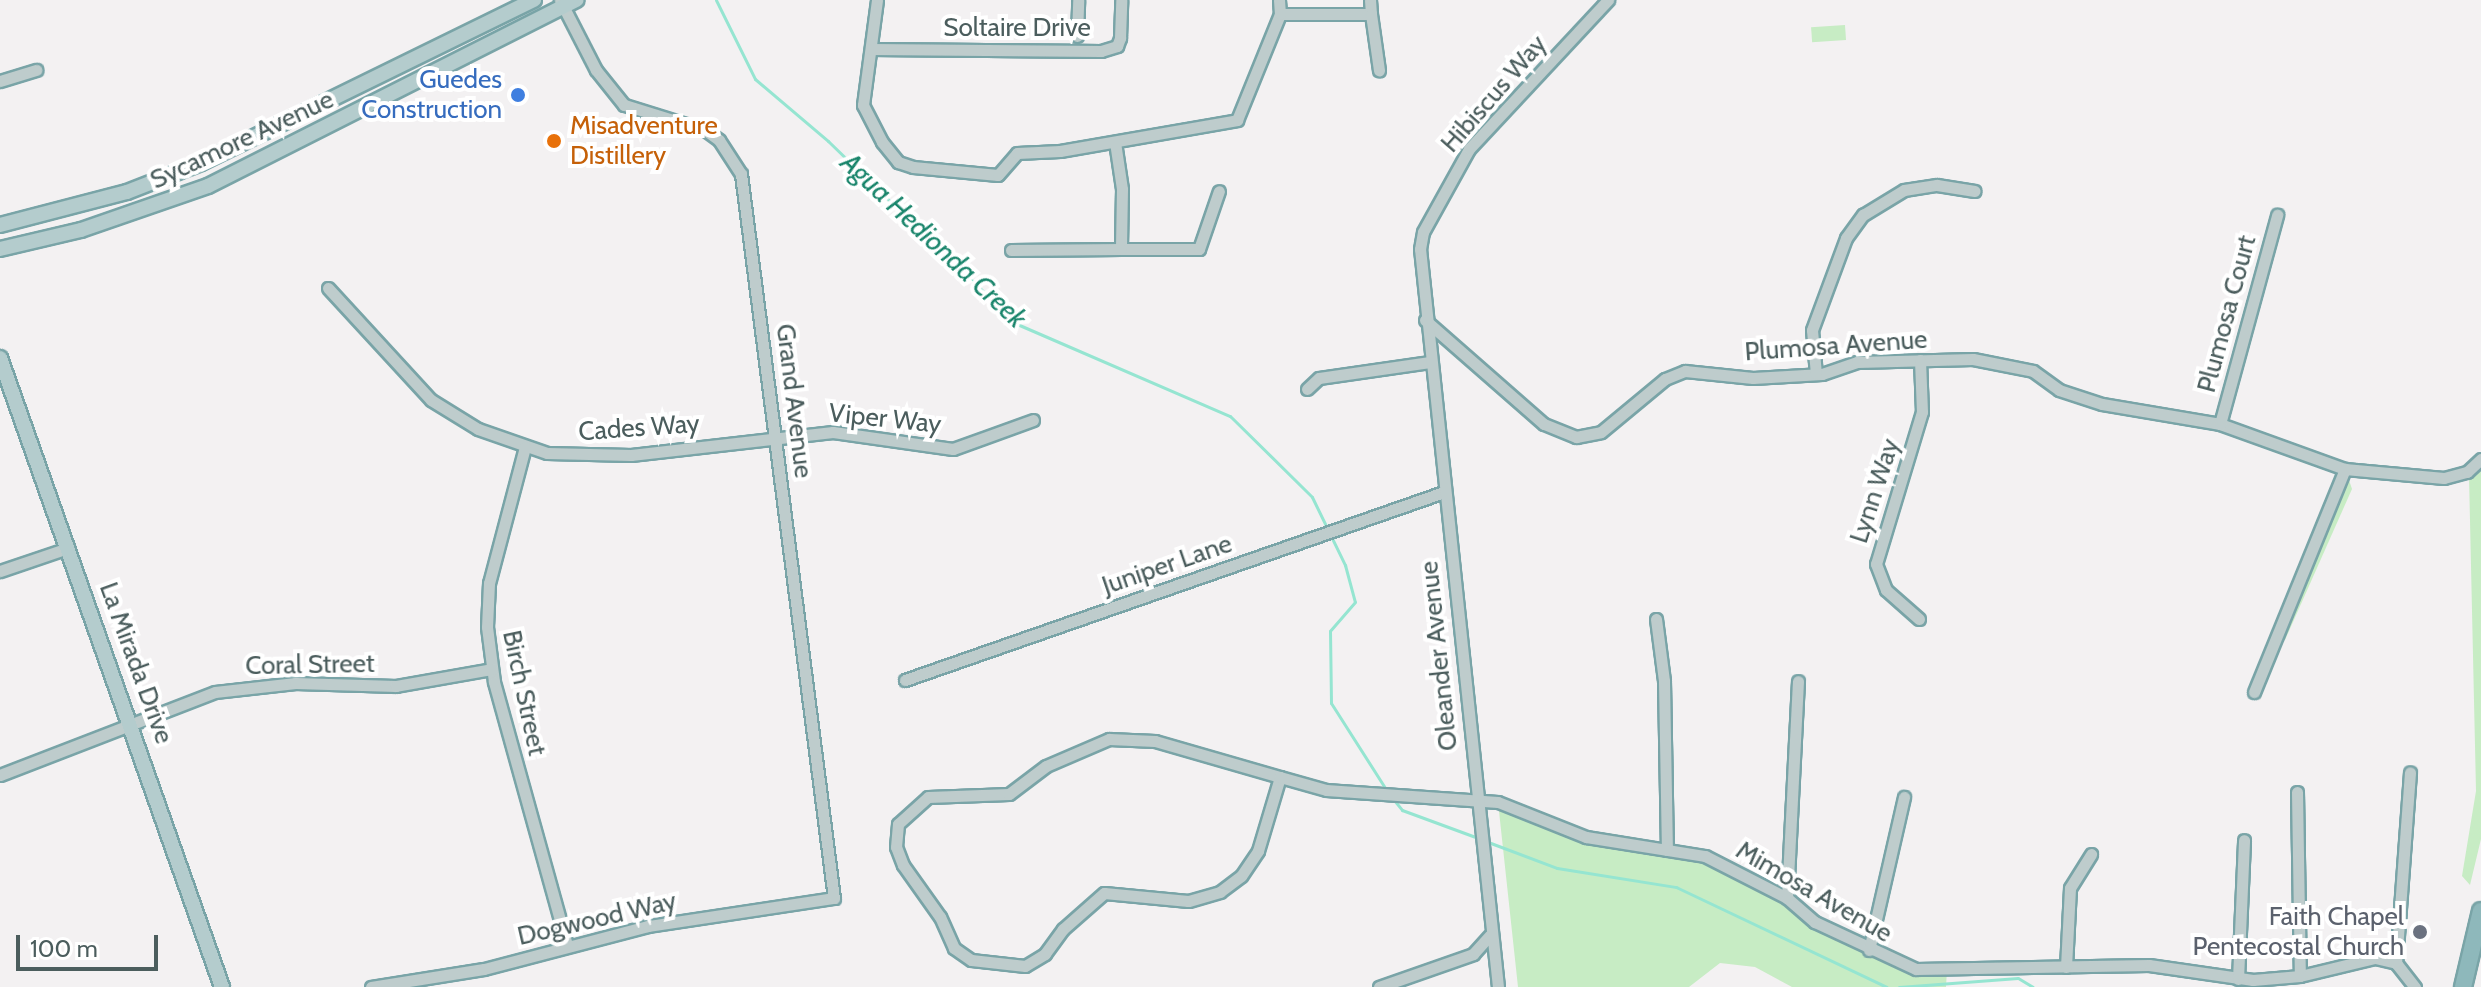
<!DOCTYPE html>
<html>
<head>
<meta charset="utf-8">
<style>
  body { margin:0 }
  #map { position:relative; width:2481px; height:987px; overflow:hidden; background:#f3f1f2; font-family:Cabin,sans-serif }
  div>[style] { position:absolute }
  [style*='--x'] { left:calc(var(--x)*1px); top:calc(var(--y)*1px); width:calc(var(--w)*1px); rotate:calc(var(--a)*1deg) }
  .green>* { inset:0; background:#c7ecc4; transform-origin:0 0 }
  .stream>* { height:3px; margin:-1.5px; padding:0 1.5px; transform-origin:1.5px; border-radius:1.5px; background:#95e5d1 }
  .roads { filter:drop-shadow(2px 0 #79a4a7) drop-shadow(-2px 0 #79a4a7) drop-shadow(0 2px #79a4a7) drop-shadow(0 -2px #79a4a7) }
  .minor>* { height:11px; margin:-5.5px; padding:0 5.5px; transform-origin:5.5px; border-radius:5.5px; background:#becccc }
  .major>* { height:14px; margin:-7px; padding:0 7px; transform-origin:7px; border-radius:7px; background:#b4cccd }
  .highway>* { height:16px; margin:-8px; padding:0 8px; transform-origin:8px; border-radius:8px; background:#8eb8bb }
  .dots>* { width:22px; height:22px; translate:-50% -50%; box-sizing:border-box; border:4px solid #fff; border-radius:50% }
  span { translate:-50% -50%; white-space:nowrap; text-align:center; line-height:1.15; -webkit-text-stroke:8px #fff; paint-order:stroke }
  .street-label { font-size:26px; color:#4b5d5d }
  .shop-label { font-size:26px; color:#366cbe }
  .right { translate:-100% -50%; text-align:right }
  .food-label { font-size:26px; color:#c56008 }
  .left { translate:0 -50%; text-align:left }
  .worship-label { font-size:26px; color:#5b616d }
  .water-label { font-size:28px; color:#17846a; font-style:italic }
  .scale { position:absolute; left:16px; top:935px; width:142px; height:36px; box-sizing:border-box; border:4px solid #4b5d5d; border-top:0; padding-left:10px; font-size:24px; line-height:28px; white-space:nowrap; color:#4b5d5d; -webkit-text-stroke:6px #fff; paint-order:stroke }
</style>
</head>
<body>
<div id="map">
  <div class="green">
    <div style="left:1845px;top:25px;width:15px;height:34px;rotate:86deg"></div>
    <div style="clip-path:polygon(2481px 467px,2481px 839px,2470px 885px,2462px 876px,2476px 791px,2469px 476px)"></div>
    <div style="clip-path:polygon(2346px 471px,2352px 489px,2285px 640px,2276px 644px)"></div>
    <div style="clip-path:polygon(1498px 802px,1543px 823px,1737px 870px,1815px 922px,1893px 962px,1947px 970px,1946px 987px,1792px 987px,1755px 967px,1720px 963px,1689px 987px,1518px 987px)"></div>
  </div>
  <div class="stream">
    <div style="--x:716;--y:0;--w:88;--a:63.7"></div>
    <div style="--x:755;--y:79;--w:96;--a:40.3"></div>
    <div style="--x:828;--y:141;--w:263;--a:44.1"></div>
    <div style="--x:1017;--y:324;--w:232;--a:23.4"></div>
    <div style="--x:1230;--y:416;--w:115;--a:44.6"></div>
    <div style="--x:1312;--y:497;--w:76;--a:64.1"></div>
    <div style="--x:1345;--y:565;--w:38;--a:75"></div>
    <div style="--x:1355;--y:602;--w:38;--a:131"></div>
    <div style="--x:1330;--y:631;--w:72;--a:89.2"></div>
    <div style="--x:1331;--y:703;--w:104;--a:57.5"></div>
    <div style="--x:1394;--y:800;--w:13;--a:51"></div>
    <div style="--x:1402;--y:810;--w:84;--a:20.2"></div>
    <div style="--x:1488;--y:842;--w:74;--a:20.6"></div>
    <div style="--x:1557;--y:868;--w:121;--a:9.1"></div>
    <div style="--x:1676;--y:887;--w:233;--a:25.4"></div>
    <div style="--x:1899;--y:987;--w:119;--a:-4.3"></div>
    <div style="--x:2018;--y:978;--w:17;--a:31"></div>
  </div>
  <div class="roads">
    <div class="minor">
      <div style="--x:877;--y:0;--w:106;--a:97.6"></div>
      <div style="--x:863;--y:105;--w:42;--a:62.8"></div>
      <div style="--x:882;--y:142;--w:26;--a:51"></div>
      <div style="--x:898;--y:162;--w:16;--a:18"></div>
      <div style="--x:913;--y:167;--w:85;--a:5.4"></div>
      <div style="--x:998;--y:175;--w:29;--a:-49"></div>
      <div style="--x:1017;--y:153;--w:43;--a:-2.7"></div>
      <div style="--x:1060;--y:151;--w:180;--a:-9.9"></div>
      <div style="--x:1237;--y:120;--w:114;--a:-67.9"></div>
      <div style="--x:1280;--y:14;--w:91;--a:0"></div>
      <div style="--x:1371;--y:14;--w:14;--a:-94"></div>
      <div style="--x:1279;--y:0;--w:14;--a:86"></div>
      <div style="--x:1371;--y:14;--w:57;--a:81.9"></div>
      <div style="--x:1077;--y:36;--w:36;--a:-88"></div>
      <div style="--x:871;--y:49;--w:230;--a:0.5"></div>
      <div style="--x:1101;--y:51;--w:17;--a:-17"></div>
      <div style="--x:1117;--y:46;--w:9;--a:-69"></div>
      <div style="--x:1120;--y:38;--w:38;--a:-88"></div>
      <div style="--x:0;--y:81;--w:38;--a:-17"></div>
      <div style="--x:1115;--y:142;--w:48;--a:81.5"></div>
      <div style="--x:1122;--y:189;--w:60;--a:91"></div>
      <div style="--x:1121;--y:249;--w:78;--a:0"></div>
      <div style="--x:1199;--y:249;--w:61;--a:-71"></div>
      <div style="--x:1011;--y:250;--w:110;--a:-0.5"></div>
      <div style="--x:328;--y:288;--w:152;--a:47.4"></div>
      <div style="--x:431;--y:400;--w:55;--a:31.7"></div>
      <div style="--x:478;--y:429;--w:73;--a:19.2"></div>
      <div style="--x:547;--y:453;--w:84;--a:1.4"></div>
      <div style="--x:631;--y:455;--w:203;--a:-6.5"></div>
      <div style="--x:833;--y:432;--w:121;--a:8.1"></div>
      <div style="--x:953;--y:449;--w:85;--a:-19.9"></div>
      <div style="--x:1425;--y:320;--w:158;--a:41.2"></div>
      <div style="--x:1544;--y:424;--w:35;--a:22"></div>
      <div style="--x:1576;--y:437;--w:25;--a:-11"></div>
      <div style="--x:1601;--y:432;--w:83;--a:-39.6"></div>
      <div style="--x:1665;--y:379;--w:22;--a:-22"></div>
      <div style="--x:1685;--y:371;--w:68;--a:5.9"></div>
      <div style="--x:1753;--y:378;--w:69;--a:-3.3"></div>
      <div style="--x:1822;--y:374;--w:37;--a:-19"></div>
      <div style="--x:1857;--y:362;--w:116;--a:-1.5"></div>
      <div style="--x:1973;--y:359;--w:61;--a:11.3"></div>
      <div style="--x:2033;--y:371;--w:32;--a:36"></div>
      <div style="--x:2059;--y:390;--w:45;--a:18"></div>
      <div style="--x:2102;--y:404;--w:120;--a:9.6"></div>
      <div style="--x:2220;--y:424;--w:133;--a:19.8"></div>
      <div style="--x:2345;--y:469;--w:99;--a:5.2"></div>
      <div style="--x:2444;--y:478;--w:24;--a:-15"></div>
      <div style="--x:2467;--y:472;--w:19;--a:-43"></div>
      <div style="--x:1816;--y:374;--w:44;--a:-95.2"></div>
      <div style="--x:1812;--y:330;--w:98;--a:-69.7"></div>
      <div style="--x:1846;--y:238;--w:29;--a:-54"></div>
      <div style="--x:1863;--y:215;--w:48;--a:-31.4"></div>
      <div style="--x:1904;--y:190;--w:33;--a:-9"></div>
      <div style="--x:1937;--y:185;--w:38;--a:9"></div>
      <div style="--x:1307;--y:389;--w:16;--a:-43"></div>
      <div style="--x:1319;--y:378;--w:112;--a:-8.2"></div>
      <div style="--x:2220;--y:424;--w:217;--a:-74.7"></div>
      <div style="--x:525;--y:447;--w:141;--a:104.8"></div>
      <div style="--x:489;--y:583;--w:44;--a:92.6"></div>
      <div style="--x:487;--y:627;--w:55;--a:82.7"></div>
      <div style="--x:494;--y:682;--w:274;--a:74.5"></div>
      <div style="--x:0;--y:571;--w:72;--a:-18.7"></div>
      <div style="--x:1656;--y:619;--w:63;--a:82.6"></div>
      <div style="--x:1664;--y:681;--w:169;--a:89"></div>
      <div style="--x:1919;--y:619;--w:44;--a:-138.7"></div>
      <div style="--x:1886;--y:590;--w:28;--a:-111"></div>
      <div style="--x:1876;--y:564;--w:159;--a:-73.2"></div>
      <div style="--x:1922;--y:412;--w:52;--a:-92.2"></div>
      <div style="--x:905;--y:680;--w:571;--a:-19.23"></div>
      <div style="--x:2254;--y:692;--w:241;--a:-67.8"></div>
      <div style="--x:1109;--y:739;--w:46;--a:2.5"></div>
      <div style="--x:1155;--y:741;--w:130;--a:16.1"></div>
      <div style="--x:1280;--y:777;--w:77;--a:106.6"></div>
      <div style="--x:1258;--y:851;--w:30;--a:124"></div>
      <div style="--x:1241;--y:876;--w:26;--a:143"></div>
      <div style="--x:1220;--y:892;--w:33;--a:164"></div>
      <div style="--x:1188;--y:901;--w:84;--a:-174.6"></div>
      <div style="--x:1104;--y:893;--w:55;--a:138.7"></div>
      <div style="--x:1063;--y:929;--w:31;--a:126"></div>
      <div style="--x:1045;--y:954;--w:23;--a:149"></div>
      <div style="--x:1025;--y:966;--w:54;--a:-173.7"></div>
      <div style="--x:971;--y:960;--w:21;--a:-145"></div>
      <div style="--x:954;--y:948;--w:34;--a:-114"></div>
      <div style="--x:940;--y:917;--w:64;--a:-125.4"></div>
      <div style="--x:903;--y:865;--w:19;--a:-111"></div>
      <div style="--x:896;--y:847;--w:23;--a:-85"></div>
      <div style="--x:898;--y:824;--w:40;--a:-42"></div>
      <div style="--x:928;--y:797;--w:81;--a:-2.1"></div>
      <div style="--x:1009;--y:794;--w:46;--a:-37.1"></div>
      <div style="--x:1046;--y:766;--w:69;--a:-23.2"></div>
      <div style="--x:0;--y:775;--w:230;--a:-21.1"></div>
      <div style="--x:215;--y:692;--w:81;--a:-6.4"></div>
      <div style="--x:295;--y:683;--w:101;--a:1.7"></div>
      <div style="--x:396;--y:686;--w:97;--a:-10"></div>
      <div style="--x:1280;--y:777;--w:48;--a:15.8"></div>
      <div style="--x:1326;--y:790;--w:172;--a:4"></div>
      <div style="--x:1498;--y:802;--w:95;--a:21.7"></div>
      <div style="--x:1586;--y:837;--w:121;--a:9.1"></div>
      <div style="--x:1705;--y:856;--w:92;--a:27.1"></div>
      <div style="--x:1787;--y:898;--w:37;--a:41"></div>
      <div style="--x:1815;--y:922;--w:111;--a:25"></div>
      <div style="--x:1916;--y:969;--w:233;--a:-1"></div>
      <div style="--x:2149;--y:965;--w:105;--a:8.2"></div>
      <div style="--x:2253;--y:980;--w:47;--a:-4.9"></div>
      <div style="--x:2300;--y:976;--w:77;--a:-13.5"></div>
      <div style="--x:2375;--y:958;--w:22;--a:13"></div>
      <div style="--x:2396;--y:963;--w:31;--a:52"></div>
      <div style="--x:2297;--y:792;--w:184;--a:89.1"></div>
      <div style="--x:1787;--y:898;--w:217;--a:-87.1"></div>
      <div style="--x:1869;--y:950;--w:157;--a:-77.1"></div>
      <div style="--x:2396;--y:963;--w:191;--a:-85.8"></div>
      <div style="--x:2066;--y:967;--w:79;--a:-87.1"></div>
      <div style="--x:2070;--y:888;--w:40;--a:-58"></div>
      <div style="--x:2238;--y:979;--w:139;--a:-87.5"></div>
      <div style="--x:371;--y:987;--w:114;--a:-9.1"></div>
      <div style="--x:484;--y:969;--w:170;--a:-14.7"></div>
      <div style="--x:648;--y:926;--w:188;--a:-8.6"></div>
      <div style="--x:834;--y:898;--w:730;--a:-97.32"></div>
      <div style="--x:741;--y:174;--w:40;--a:-122.9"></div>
      <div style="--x:719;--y:140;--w:17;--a:-144"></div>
      <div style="--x:705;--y:130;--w:85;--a:-162.8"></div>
      <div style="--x:624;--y:105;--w:45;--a:-128.7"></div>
      <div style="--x:596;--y:70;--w:79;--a:-117.2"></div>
      <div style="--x:1379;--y:987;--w:100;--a:-19.3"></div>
      <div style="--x:1473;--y:954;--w:25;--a:-48"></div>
      <div style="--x:1498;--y:987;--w:742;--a:-96.03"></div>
      <div style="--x:1420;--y:249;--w:17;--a:-80"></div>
      <div style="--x:1423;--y:232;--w:95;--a:-61"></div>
      <div style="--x:1469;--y:149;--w:204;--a:-47"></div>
    </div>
    <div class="major">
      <div style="--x:0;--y:225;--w:131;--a:-14.6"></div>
      <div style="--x:127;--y:192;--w:79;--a:-21.4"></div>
      <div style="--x:201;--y:163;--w:371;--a:-26.1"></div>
      <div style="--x:0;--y:249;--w:83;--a:-13.2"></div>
      <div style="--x:81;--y:230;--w:134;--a:-19.1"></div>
      <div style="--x:208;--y:186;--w:413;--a:-26.8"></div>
      <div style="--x:0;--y:358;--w:667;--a:70.56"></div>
    </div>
    <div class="highway">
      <div style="--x:2463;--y:987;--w:78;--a:-76.7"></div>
    </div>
  </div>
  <div class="dots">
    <div style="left:518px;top:95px;background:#3f7fe0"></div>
    <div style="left:554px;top:141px;background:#e8710a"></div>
    <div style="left:2420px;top:932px;background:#6b7280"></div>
  </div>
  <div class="street-label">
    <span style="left:1017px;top:28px">Soltaire Drive</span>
    <span style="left:1494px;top:94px;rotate:-49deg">Hibiscus Way</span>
    <span style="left:242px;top:140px;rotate:-25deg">Sycamore Avenue</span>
    <span style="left:2227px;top:314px;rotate:-75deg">Plumosa Court</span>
    <span style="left:1836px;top:346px;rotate:-4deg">Plumosa Avenue</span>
    <span style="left:794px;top:401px;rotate:83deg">Grand Avenue</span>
    <span style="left:885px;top:419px;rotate:6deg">Viper Way</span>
    <span style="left:639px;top:428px;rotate:-4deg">Cades Way</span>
    <span style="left:1875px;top:491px;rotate:-72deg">Lynn Way</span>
    <span style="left:1167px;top:565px;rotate:-19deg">Juniper Lane</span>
    <span style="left:1439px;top:656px;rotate:-96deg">Oleander Avenue</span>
    <span style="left:136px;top:663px;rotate:70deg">La Mirada Drive</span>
    <span style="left:310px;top:665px;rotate:-1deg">Coral Street</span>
    <span style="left:524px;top:693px;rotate:78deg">Birch Street</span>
    <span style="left:1814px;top:892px;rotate:30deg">Mimosa Avenue</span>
    <span style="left:597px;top:919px;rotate:-13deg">Dogwood Way</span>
  </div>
  <div class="shop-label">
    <span class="right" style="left:502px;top:95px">Guedes<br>Construction</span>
  </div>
  <div class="food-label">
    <span class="left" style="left:570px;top:141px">Misadventure<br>Distillery</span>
  </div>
  <div class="worship-label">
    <span class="right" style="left:2404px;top:932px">Faith Chapel<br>Pentecostal Church</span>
  </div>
  <div class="water-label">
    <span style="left:934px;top:240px;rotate:43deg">Agua Hedionda Creek</span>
  </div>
  <div class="scale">100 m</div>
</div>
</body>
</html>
